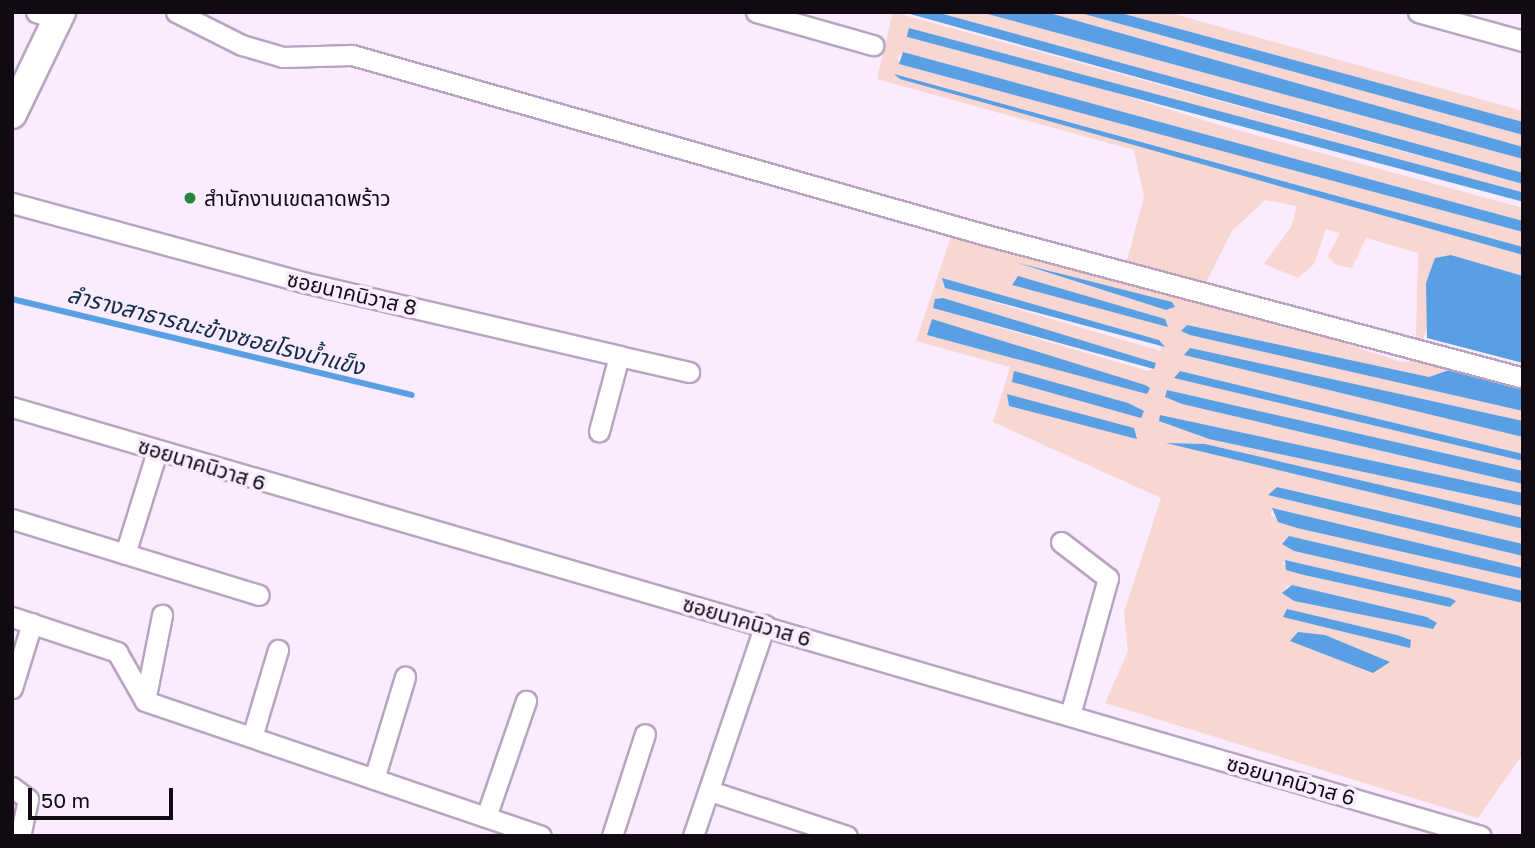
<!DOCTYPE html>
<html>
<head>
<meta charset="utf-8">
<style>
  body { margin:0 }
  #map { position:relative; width:1535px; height:848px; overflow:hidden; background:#faecfe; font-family:"Golos Text","Noto Sans Thai",sans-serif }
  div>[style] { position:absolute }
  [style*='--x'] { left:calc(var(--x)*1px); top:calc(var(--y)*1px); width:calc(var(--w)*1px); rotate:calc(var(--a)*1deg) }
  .green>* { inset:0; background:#f8d6d2 }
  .water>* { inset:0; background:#599fe3; transform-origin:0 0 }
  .stream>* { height:6px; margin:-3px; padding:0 3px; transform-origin:3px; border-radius:3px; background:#599fe3 }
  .roads { filter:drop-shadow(2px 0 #b9a3c0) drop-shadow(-2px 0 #b9a3c0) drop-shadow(0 2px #b9a3c0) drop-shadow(0 -2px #b9a3c0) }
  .street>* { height:19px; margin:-9.5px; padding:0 9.5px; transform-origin:9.5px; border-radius:9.5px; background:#fff }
  .secondary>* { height:28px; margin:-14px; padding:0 14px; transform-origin:14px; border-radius:14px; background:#fff }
  .dots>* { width:19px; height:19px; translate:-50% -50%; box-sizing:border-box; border:4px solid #faecfe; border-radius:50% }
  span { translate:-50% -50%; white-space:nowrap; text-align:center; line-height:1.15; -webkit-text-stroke:7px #faecfe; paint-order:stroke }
  .poi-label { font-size:21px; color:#110a13 }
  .left { translate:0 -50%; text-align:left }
  .street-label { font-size:21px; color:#110a13 }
  .water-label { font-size:23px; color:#0f2d48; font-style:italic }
  .frame { position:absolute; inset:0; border:14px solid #110a13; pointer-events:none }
  .scale { position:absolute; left:28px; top:788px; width:145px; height:32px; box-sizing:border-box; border:4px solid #110a13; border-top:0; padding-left:9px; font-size:21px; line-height:24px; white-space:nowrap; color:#110a13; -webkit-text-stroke:5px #faecfe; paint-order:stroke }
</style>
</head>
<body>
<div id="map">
  <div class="green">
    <div style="clip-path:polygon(893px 12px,1523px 184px,1523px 198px,909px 28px,1219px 125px,1523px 208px,1523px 221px,903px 52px,897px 58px,900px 64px,1523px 232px,1523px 247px,896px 74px,1523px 255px,1523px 276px,1452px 255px,1422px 342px,1416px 339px,1418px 253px,1366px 238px,1352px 268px,1336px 265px,1328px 256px,1340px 233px,1326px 229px,1314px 264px,1298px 278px,1264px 264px,1291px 227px,1297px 206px,1265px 200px,1232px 231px,1205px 285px,1126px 264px,1144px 197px,1134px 150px,877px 79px)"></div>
    <div style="clip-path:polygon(936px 12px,980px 12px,1523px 159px,1523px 173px)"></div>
    <div style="clip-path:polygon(1046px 12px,1077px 12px,1523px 135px,1523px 147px)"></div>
    <div style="clip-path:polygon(1117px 12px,1167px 12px,1523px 111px,1523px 122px)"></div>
    <div style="clip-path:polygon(evenodd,953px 231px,1208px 299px,1402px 362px,1449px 357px,1523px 368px,1523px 384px,1449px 370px,1429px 377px,1187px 325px,1182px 331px,1523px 411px,1523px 421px,1191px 349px,1185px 354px,1523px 437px,1523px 454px,1180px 371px,1175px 378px,1523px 461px,1523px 471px,1167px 390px,1182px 404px,1523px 484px,1523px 493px,1160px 415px,1160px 421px,1209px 439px,1523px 506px,1523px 518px,1205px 444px,1168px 443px,1523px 529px,1523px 544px,1278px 487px,1269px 495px,1523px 556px,1523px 568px,1272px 509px,1271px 516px,1523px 579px,1523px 591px,1283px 539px,1294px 551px,1523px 603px,1523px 754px,1478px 818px,1105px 703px,1128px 651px,1124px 612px,1161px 498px,993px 422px,1010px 367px,916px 341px,953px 231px,1019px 264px,1171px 302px,1175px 307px,1166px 310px,1019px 264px,953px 231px,940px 285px,1159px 340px,1161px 351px,945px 288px,940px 285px,953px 231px,933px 308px,1154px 369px,1148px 371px,933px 308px,953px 231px,1285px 560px,1450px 598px,1455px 601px,1450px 607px,1304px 575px,1282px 564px,1285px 560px,953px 231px,1293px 585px,1427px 617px,1437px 624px,1432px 629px,1294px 601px,1284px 587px,1293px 585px)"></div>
  </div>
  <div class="water">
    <div style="clip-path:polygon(936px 12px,1523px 173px,1523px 184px,910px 14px)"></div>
    <div style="clip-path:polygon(980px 12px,1046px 12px,1523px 147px,1523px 159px)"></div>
    <div style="clip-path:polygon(1077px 12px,1117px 12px,1523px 122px,1523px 135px)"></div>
    <div style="left:909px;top:28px;width:637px;height:9px;rotate:15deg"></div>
    <div style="clip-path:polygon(903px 52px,1523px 221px,1523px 232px,899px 64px)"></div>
    <div style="clip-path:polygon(894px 74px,1523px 247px,1523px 255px,900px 79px)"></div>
    <div style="clip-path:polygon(1451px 255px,1523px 276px,1523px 363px,1427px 338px,1426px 283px,1435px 258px)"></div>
    <div style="clip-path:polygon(1018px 263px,1172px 302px,1175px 307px,1166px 310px)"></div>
    <div style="clip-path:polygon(1018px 276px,1165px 319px,1168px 327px,1012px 285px)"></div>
    <div style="clip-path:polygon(942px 278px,1159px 340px,1165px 347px,945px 288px)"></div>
    <div style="clip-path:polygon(943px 298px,1156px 363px,1154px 369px,933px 308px,935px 299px)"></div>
    <div style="clip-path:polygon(932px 319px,1145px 385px,1150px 388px,1147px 394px,927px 335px)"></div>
    <div style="clip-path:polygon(1187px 325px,1429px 377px,1449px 370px,1523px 384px,1523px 411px,1190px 335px,1181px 331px)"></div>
    <div style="clip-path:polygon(1190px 348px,1523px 421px,1523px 437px,1184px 355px)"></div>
    <div style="clip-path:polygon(1014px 371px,1128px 403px,1144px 411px,1141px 418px,1012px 382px)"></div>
    <div style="clip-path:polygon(1180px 371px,1523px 454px,1523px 461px,1174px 378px)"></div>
    <div style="clip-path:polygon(1167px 390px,1523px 471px,1523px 484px,1182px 404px,1165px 397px)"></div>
    <div style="clip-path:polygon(1007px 394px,1134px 428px,1137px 439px,1009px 406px)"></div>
    <div style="clip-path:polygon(1160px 415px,1523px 493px,1523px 506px,1209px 439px,1159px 421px)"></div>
    <div style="clip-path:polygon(1166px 443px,1205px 444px,1523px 518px,1523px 529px)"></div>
    <div style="clip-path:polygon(1277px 487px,1523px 544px,1523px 556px,1268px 495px)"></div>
    <div style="clip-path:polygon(1272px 508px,1523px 568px,1523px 579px,1297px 528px,1278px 522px)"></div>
    <div style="clip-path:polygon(1289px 536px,1523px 591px,1523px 603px,1294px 551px,1282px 544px)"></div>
    <div style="clip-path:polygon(1285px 560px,1450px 598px,1456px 601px,1450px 607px,1304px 575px,1286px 570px)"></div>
    <div style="clip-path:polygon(1292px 585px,1427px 617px,1437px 623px,1433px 629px,1294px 601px,1282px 593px)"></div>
    <div style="clip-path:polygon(1287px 609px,1397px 635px,1411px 640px,1410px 648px,1283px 617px)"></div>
    <div style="clip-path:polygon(1298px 632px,1325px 635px,1390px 662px,1373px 673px,1290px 641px)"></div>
  </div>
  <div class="stream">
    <div style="--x:12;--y:299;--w:411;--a:13.5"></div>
  </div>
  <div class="roads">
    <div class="street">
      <div style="--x:36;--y:12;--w:23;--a:20"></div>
      <div style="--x:176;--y:12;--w:74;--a:26.6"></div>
      <div style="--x:242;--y:45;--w:43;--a:16.3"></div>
      <div style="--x:283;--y:57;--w:69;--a:-1.7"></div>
      <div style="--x:352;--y:55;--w:659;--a:15.85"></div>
      <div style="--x:986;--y:235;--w:553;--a:14.89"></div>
      <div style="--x:756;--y:12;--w:122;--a:15.8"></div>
      <div style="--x:1418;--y:12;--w:109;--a:15.4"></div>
      <div style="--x:12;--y:203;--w:301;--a:15.2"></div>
      <div style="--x:302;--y:282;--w:326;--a:13.1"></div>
      <div style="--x:619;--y:356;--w:78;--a:104.9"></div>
      <div style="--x:619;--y:356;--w:72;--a:12.9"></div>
      <div style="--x:12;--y:407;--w:1530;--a:16.28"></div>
      <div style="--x:12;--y:519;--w:258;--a:17.1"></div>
      <div style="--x:1061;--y:542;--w:59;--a:37.5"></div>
      <div style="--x:1108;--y:578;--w:142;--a:105.5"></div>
      <div style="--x:125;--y:554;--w:108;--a:-72.7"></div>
      <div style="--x:12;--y:617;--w:111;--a:18.4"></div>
      <div style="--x:117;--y:652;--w:56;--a:60.3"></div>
      <div style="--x:145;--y:701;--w:418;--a:18.8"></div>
      <div style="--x:12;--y:688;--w:68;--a:-72.9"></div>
      <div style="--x:145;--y:701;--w:88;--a:-78.8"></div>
      <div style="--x:252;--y:737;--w:91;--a:-73.4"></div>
      <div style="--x:374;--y:779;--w:107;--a:-73.1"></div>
      <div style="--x:12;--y:787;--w:20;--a:37"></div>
      <div style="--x:28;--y:799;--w:38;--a:102"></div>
      <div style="--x:710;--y:791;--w:144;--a:18.2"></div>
      <div style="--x:486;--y:817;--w:123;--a:-71"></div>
      <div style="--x:612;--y:836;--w:107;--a:-72.1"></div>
      <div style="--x:693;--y:836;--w:223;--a:-71.2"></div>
    </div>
    <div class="secondary">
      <div style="--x:12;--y:114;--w:113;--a:-64.3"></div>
    </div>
  </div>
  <div class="dots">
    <div style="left:190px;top:198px;background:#22873c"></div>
  </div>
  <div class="poi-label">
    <span class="left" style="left:204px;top:198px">สำนักงานเขตลาดพร้าว</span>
  </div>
  <div class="street-label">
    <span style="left:352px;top:293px;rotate:13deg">ซอยนาคนิวาส 8</span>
    <span style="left:202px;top:464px;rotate:17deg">ซอยนาคนิวาส 6</span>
    <span style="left:747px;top:621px;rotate:16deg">ซอยนาคนิวาส 6</span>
    <span style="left:1291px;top:780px;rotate:16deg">ซอยนาคนิวาส 6</span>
  </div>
  <div class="water-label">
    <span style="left:216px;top:330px;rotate:14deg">ลำรางสาธารณะข้างซอยโรงน้ำแข็ง</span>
  </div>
  <div class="frame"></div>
  <div class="scale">50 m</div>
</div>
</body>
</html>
